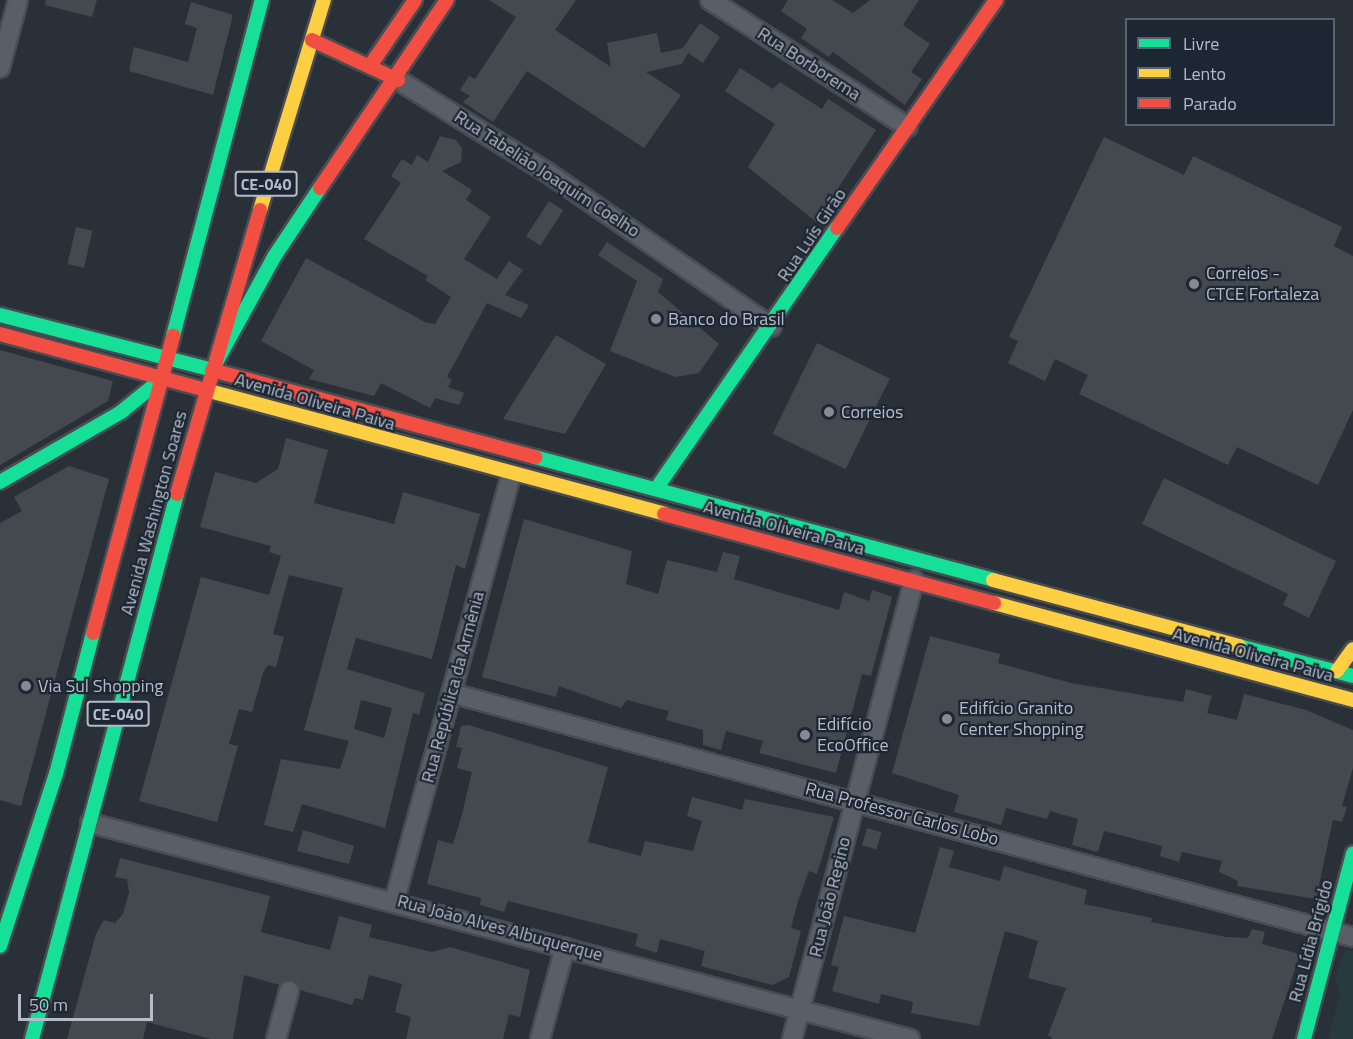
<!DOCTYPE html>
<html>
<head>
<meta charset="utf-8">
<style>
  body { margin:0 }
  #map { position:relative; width:1353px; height:1039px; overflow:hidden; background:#2a3038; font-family:"Titillium Web",sans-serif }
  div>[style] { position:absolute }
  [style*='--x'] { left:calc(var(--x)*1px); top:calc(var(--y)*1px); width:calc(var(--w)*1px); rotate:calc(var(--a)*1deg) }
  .green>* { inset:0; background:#273a3e }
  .building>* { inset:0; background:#444950; transform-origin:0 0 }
  .roads { filter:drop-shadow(2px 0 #484c53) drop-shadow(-2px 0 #484c53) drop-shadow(0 2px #484c53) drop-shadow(0 -2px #484c53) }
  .street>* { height:18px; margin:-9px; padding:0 9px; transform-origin:9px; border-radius:9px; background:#5a5e66 }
  .fast>* { height:14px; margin:-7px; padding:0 7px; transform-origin:7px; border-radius:7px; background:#16e098 }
  .slow>* { height:14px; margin:-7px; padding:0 7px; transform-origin:7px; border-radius:7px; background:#ffcf43 }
  .jam>* { height:14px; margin:-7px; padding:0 7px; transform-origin:7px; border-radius:7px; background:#f24e42 }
  .dots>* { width:16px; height:16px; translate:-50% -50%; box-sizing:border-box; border:3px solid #1d2633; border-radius:50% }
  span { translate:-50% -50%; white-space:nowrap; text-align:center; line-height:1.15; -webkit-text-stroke:4.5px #1d2633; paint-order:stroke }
  .shield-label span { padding:2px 4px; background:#1d2633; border:2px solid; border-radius:4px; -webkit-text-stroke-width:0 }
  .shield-label { font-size:16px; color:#b4bcc9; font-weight:700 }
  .street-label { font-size:18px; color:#b4bcc9 }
  .poi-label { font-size:18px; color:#b4bcc9 }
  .left { translate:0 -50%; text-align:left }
  .legend { position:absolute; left:1125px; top:18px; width:210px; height:108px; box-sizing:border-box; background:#1d2633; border:2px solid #59626f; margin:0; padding:8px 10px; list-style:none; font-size:18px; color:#b4bcc9 }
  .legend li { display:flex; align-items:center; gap:12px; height:30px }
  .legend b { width:30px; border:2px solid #59626f }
  .scale { position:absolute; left:18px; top:994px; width:135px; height:27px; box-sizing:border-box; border:3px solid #b4bcc9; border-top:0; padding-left:8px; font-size:18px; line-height:21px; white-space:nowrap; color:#b4bcc9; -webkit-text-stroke:4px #1d2633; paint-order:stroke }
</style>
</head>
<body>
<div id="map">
  <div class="green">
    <div style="clip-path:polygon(1346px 949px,1353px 951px,1353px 1039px,1328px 1039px,1340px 994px,1335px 978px)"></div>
  </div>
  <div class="building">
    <div style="clip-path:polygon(46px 0,97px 0,92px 17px,45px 5px)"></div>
    <div style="clip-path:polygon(489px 0,576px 0,555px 30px,611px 67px,607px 43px,657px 33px,661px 53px,683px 48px,700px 23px,720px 37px,703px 63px,688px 53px,682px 64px,646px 72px,681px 95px,644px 148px,527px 71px,493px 122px,463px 102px,470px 96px,460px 90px,469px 76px,475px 79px,516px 17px)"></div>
    <div style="clip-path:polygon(788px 0,832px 0,853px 13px,870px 0,919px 0,903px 25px,930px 44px,911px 72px,922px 79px,905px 105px,833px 52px,829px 57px,801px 38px,807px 29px,781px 11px)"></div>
    <div style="clip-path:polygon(191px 2px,233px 15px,213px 95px,129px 71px,134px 47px,188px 62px,197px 28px,185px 24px)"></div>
    <div style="clip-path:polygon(740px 68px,773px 89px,780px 82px,822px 109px,828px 99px,876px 130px,816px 222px,748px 167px,775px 124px,725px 91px)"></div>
    <div style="clip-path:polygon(440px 136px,456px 140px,462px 149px,461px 162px,442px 171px,472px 190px,466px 200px,491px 217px,464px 259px,497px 279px,509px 261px,523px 270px,505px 295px,529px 305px,521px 318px,487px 303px,447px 377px,452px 380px,448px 387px,464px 393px,459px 405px,435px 398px,430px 408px,381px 383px,374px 396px,309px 379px,314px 370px,261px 341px,306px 258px,425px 322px,435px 324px,451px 297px,425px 280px,428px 276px,364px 239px,401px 183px,391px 176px,402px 159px,412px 165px,417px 155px,428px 162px)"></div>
    <div style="clip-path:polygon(1104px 137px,1184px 175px,1193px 156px,1342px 227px,1334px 246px,1353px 256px,1353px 410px,1318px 485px,1237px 447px,1228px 465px,1079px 394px,1088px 375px,1055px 359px,1045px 381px,1008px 363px,1018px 341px,1009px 337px)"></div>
    <div style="left:549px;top:201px;width:17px;height:42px;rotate:33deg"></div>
    <div style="left:76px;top:227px;width:17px;height:38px;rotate:13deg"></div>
    <div style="clip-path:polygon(607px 242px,663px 279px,658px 292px,719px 344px,699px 373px,675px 377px,610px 351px,637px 281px,598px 255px)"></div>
    <div style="clip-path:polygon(556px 335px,606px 364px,565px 434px,503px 419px)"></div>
    <div style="left:817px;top:343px;width:81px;height:101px;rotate:26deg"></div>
    <div style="clip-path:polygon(0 350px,113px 381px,108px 401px,0 465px)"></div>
    <div style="clip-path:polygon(evenodd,286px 438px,328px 450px,314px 503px,394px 524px,403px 492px,480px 514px,465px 569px,456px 565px,432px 659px,356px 638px,347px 669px,425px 693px,419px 715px,413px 713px,385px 828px,302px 804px,293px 832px,264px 825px,281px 759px,340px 769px,349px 741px,304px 730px,343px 588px,289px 575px,273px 634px,284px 637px,276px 667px,268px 665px,263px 673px,252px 712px,239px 709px,229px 744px,238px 746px,217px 822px,139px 801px,201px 577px,269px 595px,281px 556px,269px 552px,271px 546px,200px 527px,215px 472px,256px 483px,278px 469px,286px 438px,361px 700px,392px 708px,384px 738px,354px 729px,361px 700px)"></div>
    <div style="clip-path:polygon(69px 466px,109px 479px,21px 806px,0 800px,0 523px,22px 511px,14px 497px)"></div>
    <div style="clip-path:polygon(1164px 478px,1336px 561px,1309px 618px,1283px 605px,1288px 594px,1142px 524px)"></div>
    <div style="clip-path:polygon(524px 519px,632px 551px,626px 584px,658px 594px,667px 560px,717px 572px,723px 552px,740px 556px,734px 579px,839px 610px,844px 592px,869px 601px,872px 590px,892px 597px,871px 676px,862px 674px,836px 773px,759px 753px,763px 741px,726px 731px,721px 750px,703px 745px,703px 730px,666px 720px,669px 711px,627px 700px,621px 708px,559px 686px,556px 697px,482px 677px)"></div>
    <div style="clip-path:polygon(930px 636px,1000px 654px,998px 663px,1071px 683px,1183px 702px,1186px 689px,1212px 696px,1207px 713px,1237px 720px,1244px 694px,1306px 710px,1353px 730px,1353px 768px,1342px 806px,1347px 807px,1342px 822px,1333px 820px,1316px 899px,1237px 886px,1238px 881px,1219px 872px,1222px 861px,1182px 852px,1179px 862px,1160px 856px,1162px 846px,1104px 831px,1098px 852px,1072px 845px,1078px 819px,1050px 811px,1047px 819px,1006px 808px,1001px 825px,954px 812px,959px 795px,892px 773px)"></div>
    <div style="clip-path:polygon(468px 725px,608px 767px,588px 842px,641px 856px,645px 841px,693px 851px,702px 821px,687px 816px,692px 797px,742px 810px,745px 799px,834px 817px,817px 874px,809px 871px,798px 901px,791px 928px,801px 931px,789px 977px,772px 985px,701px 966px,705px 951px,660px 939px,657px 953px,635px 946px,638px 934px,508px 901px,504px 912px,480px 905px,481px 898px,427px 884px,438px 840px,453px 844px,461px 818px,472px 772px,457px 768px,462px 748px,456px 747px,461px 726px)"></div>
    <div style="left:867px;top:828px;width:15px;height:18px;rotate:16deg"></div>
    <div style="clip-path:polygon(303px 830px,354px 846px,349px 864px,297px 851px)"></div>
    <div style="clip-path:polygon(940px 847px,954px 851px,949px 867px,1000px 881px,1004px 866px,1021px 871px,1087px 890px,1084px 904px,1152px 918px,1151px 922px,1226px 937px,1248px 938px,1252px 929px,1265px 932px,1262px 944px,1300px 954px,1272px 1039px,1053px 1039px,1048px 1035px,1066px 988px,1028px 978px,1038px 941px,1005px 931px,979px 1026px,911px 1013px,913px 1002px,881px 994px,879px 1004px,832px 991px,839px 967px,831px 965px,844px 916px,915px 933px)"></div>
    <div style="clip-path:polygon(120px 858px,270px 896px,261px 932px,330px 950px,339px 916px,372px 925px,369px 937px,432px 952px,450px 947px,530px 970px,520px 1017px,509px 1014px,503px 1039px,406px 1039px,411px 1017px,395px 1012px,402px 984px,369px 975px,363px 1000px,355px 998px,352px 1005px,300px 990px,292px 980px,280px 985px,244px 975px,233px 1039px,211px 1039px,147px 1022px,143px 1039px,67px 1039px,96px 934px,104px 920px,115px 923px,123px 914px,129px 892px,127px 879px,115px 877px)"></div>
  </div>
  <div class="roads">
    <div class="street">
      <div style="--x:710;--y:0;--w:235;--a:32.7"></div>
      <div style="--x:0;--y:68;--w:70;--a:-75.2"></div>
      <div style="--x:398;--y:80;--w:173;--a:31.8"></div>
      <div style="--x:545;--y:171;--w:275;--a:34.5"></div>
      <div style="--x:451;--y:693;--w:934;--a:15.14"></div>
      <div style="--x:90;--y:823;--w:848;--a:14.76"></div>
      <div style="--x:395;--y:899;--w:439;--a:-74.7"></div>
      <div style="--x:276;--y:1039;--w:50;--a:-74.8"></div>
      <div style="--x:540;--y:1039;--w:95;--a:-74.8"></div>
      <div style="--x:792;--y:1039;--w:475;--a:-75.1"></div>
    </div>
    <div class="fast">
      <div style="--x:0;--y:315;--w:219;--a:14.5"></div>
      <div style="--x:212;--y:370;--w:129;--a:-61.2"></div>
      <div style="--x:274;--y:257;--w:83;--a:-56.3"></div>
      <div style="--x:173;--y:336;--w:348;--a:-75.2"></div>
      <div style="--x:535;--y:457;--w:474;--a:15"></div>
      <div style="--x:0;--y:482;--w:140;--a:-30"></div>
      <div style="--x:121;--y:412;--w:54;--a:-39"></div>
      <div style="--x:656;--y:489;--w:318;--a:-55.3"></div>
      <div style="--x:1239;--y:646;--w:118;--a:14.7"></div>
      <div style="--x:0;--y:946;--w:181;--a:-72"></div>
      <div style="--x:56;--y:774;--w:146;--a:-75.3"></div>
      <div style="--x:32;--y:1039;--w:564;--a:-75.1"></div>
      <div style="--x:1304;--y:1039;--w:192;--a:-75.2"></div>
    </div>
    <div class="slow">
      <div style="--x:260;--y:210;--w:220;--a:-73.1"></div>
      <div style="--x:206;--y:390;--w:474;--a:15.1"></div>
      <div style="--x:993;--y:580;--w:255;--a:15"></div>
      <div style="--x:994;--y:603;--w:372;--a:15.1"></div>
      <div style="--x:1337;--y:671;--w:27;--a:-54"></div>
    </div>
    <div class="jam">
      <div style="--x:312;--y:40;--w:95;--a:24.9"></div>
      <div style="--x:370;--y:66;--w:80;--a:-55.7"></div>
      <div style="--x:320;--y:188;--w:227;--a:-56"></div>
      <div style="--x:837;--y:228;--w:278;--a:-55.1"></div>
      <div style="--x:0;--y:334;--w:213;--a:15.2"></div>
      <div style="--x:212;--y:370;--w:335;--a:15.1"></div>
      <div style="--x:177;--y:494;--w:296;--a:-73.7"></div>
      <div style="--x:664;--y:514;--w:342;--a:15.1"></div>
      <div style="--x:93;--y:633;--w:308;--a:-74.9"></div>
    </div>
  </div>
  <div class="dots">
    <div style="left:1194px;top:284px;background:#848b96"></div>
    <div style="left:656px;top:319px;background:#848b96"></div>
    <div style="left:829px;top:412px;background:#848b96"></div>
    <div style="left:26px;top:686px;background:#848b96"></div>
    <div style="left:947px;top:719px;background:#848b96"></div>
    <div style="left:805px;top:735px;background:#848b96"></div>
  </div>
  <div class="shield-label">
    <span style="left:266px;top:184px">CE-040</span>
    <span style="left:118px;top:714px">CE-040</span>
  </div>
  <div class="street-label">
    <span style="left:809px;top:64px;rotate:33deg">Rua Borborema</span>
    <span style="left:547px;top:174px;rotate:33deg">Rua Tabelião Joaquim Coelho</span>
    <span style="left:812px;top:235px;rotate:-56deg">Rua Luís Girão</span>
    <span style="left:315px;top:402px;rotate:16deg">Avenida Oliveira Paiva</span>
    <span style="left:154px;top:513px;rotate:-75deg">Avenida Washington Soares</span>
    <span style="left:784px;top:528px;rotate:15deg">Avenida Oliveira Paiva</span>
    <span style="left:1253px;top:655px;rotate:15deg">Avenida Oliveira Paiva</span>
    <span style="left:453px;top:687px;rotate:-75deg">Rua República da Armênia</span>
    <span style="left:902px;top:814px;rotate:15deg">Rua Professor Carlos Lobo</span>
    <span style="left:830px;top:897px;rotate:-76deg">Rua João Regino</span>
    <span style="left:500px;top:928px;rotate:15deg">Rua João Alves Albuquerque</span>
    <span style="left:1311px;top:941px;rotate:-75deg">Rua Lídia Brígido</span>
  </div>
  <div class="poi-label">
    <span class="left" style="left:1206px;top:284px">Correios -<br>CTCE Fortaleza</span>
    <span class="left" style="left:668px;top:319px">Banco do Brasil</span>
    <span class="left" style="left:841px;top:412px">Correios</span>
    <span class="left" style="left:38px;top:686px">Via Sul Shopping</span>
    <span class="left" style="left:959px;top:719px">Edifício Granito<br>Center Shopping</span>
    <span class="left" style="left:817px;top:735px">Edifício<br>EcoOffice</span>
  </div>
  <ul class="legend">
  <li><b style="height:8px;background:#16e098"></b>Livre</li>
  <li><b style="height:8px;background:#ffcf43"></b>Lento</li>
  <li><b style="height:8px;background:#f24e42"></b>Parado</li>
  </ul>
  <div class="scale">50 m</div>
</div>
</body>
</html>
